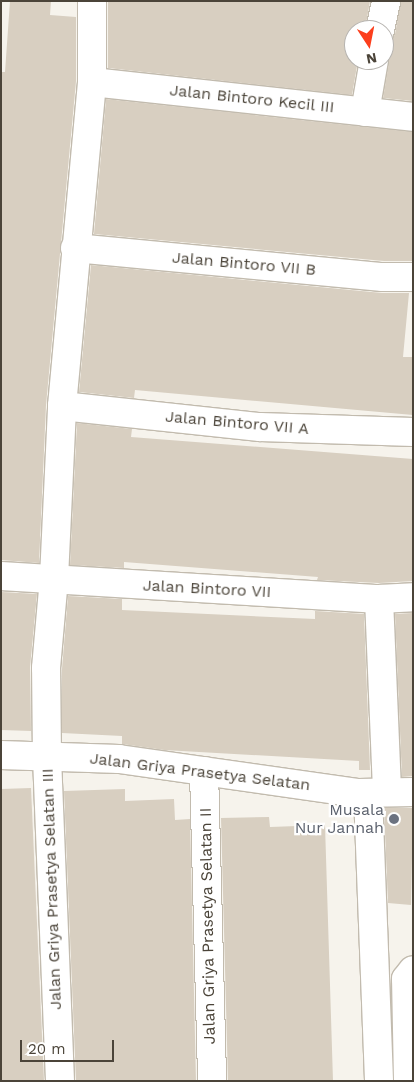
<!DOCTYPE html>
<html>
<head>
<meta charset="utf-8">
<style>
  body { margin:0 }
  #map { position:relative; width:414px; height:1082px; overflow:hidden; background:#f6f3ec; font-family:"Work Sans",sans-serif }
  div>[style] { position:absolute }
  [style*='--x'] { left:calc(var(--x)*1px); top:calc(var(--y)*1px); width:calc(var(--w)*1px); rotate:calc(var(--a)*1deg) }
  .building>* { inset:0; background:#d8cfc1 }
  .roads { filter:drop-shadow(1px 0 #c2bbae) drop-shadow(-1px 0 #c2bbae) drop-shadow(0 1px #c2bbae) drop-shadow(0 -1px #c2bbae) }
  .minor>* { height:28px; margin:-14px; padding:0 14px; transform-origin:14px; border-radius:14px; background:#fff }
  .dots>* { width:14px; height:14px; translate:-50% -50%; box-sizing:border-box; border:2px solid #fff; border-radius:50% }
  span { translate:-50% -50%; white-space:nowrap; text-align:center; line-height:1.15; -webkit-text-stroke:4.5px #fff; paint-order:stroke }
  .street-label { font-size:16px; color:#4b4439 }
  .worship-label { font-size:16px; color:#5b616d }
  .right { translate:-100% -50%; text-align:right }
  .frame { position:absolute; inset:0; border:2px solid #4b4439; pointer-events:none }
  .north { position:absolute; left:344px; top:20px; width:50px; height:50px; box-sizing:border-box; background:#fff; border:1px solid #b7b4b0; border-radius:50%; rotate:169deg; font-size:14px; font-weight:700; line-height:20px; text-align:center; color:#4b4439 }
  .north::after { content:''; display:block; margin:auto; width:18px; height:22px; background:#fc3f1d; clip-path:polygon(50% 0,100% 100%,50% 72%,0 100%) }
  .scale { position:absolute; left:20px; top:1040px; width:94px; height:22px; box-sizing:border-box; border:2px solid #4b4439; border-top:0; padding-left:6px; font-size:15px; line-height:18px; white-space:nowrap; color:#4b4439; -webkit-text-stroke:4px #fff; paint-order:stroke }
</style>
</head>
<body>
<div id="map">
  <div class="building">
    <div style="clip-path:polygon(10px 1px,51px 1px,50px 15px,76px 17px,76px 81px,46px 405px,39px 563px,1px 560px,1px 72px,5px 72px)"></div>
    <div style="clip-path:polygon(108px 1px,370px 1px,365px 30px,354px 30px,354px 60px,358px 60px,352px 95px,108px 68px)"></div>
    <div style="clip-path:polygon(401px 1px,413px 1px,413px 101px,383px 98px,389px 62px,384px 45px,391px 41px,395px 34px)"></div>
    <div style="clip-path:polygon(106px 99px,413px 132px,412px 261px,384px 261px,94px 234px)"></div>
    <div style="clip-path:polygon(91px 265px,382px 293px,409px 293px,403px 357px,413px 357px,413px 415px,135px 390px,134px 398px,79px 392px)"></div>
    <div style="clip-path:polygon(77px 423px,132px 429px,131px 437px,413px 459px,413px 581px,379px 583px,317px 580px,318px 577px,124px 562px,124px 568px,70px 565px)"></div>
    <div style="clip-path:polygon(1px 592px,37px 594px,30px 667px,31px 731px,1px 730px)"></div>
    <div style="clip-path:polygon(68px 596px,122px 599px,122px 610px,315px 619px,315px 611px,364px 614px,370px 770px,359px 770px,359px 761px,164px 750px,122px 744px,122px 736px,62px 733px,62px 669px)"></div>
    <div style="clip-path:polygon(413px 613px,413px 776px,402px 777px,395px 614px)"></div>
    <div style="clip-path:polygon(31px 788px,44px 1081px,1px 1081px,1px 789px)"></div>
    <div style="clip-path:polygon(125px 789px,125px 801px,174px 799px,175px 820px,190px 819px,196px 1081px,76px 1081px,64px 791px)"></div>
    <div style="clip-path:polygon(384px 808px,413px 808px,411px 905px,388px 903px)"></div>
    <div style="clip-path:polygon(269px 817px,270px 827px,325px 825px,333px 1081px,228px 1081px,221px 818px)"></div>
  </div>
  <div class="roads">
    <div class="minor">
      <div style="--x:380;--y:30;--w:30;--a:-78"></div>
      <div style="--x:92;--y:82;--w:323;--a:6.2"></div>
      <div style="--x:365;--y:112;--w:53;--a:-80.2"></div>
      <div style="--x:75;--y:248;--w:309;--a:5.4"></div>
      <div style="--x:383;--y:277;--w:30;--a:0"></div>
      <div style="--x:62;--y:406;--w:199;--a:6.1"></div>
      <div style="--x:260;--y:427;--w:153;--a:1.9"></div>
      <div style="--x:1;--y:576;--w:379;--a:3.5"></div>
      <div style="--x:379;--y:599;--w:34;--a:-3"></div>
      <div style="--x:379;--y:599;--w:193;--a:87.6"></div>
      <div style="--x:1;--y:755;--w:118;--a:1.9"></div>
      <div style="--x:119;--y:759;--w:242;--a:8.1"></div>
      <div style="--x:359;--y:793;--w:54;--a:-1.1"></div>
      <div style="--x:204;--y:771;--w:310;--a:88.5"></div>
      <div style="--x:368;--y:794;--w:287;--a:87.8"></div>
      <div style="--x:60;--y:1081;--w:324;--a:-92.3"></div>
      <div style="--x:47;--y:757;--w:89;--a:-90.6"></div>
      <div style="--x:46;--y:668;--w:90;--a:-84.9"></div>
      <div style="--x:54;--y:578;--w:172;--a:-87.3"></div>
      <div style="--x:62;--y:406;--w:325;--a:-84.7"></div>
      <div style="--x:92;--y:82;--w:81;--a:-90"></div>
      <div style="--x:408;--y:1081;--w:102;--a:-91.1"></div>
      <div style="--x:406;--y:979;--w:11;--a:-52"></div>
    </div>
  </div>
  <div class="dots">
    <div style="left:394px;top:819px;background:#6b7280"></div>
  </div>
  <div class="street-label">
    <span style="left:252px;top:99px;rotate:6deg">Jalan Bintoro Kecil III</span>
    <span style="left:244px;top:264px;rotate:5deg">Jalan Bintoro VII B</span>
    <span style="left:237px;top:423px;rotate:5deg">Jalan Bintoro VII A</span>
    <span style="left:207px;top:589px;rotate:3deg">Jalan Bintoro VII</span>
    <span style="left:200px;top:772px;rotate:7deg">Jalan Griya Prasetya Selatan</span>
    <span style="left:52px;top:889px;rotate:-92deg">Jalan Griya Prasetya Selatan III</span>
    <span style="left:208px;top:926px;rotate:-91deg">Jalan Griya Prasetya Selatan II</span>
  </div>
  <div class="worship-label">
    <span class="right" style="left:384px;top:819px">Musala<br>Nur Jannah</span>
  </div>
  <div class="frame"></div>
  <div class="north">N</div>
  <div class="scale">20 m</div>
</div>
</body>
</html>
